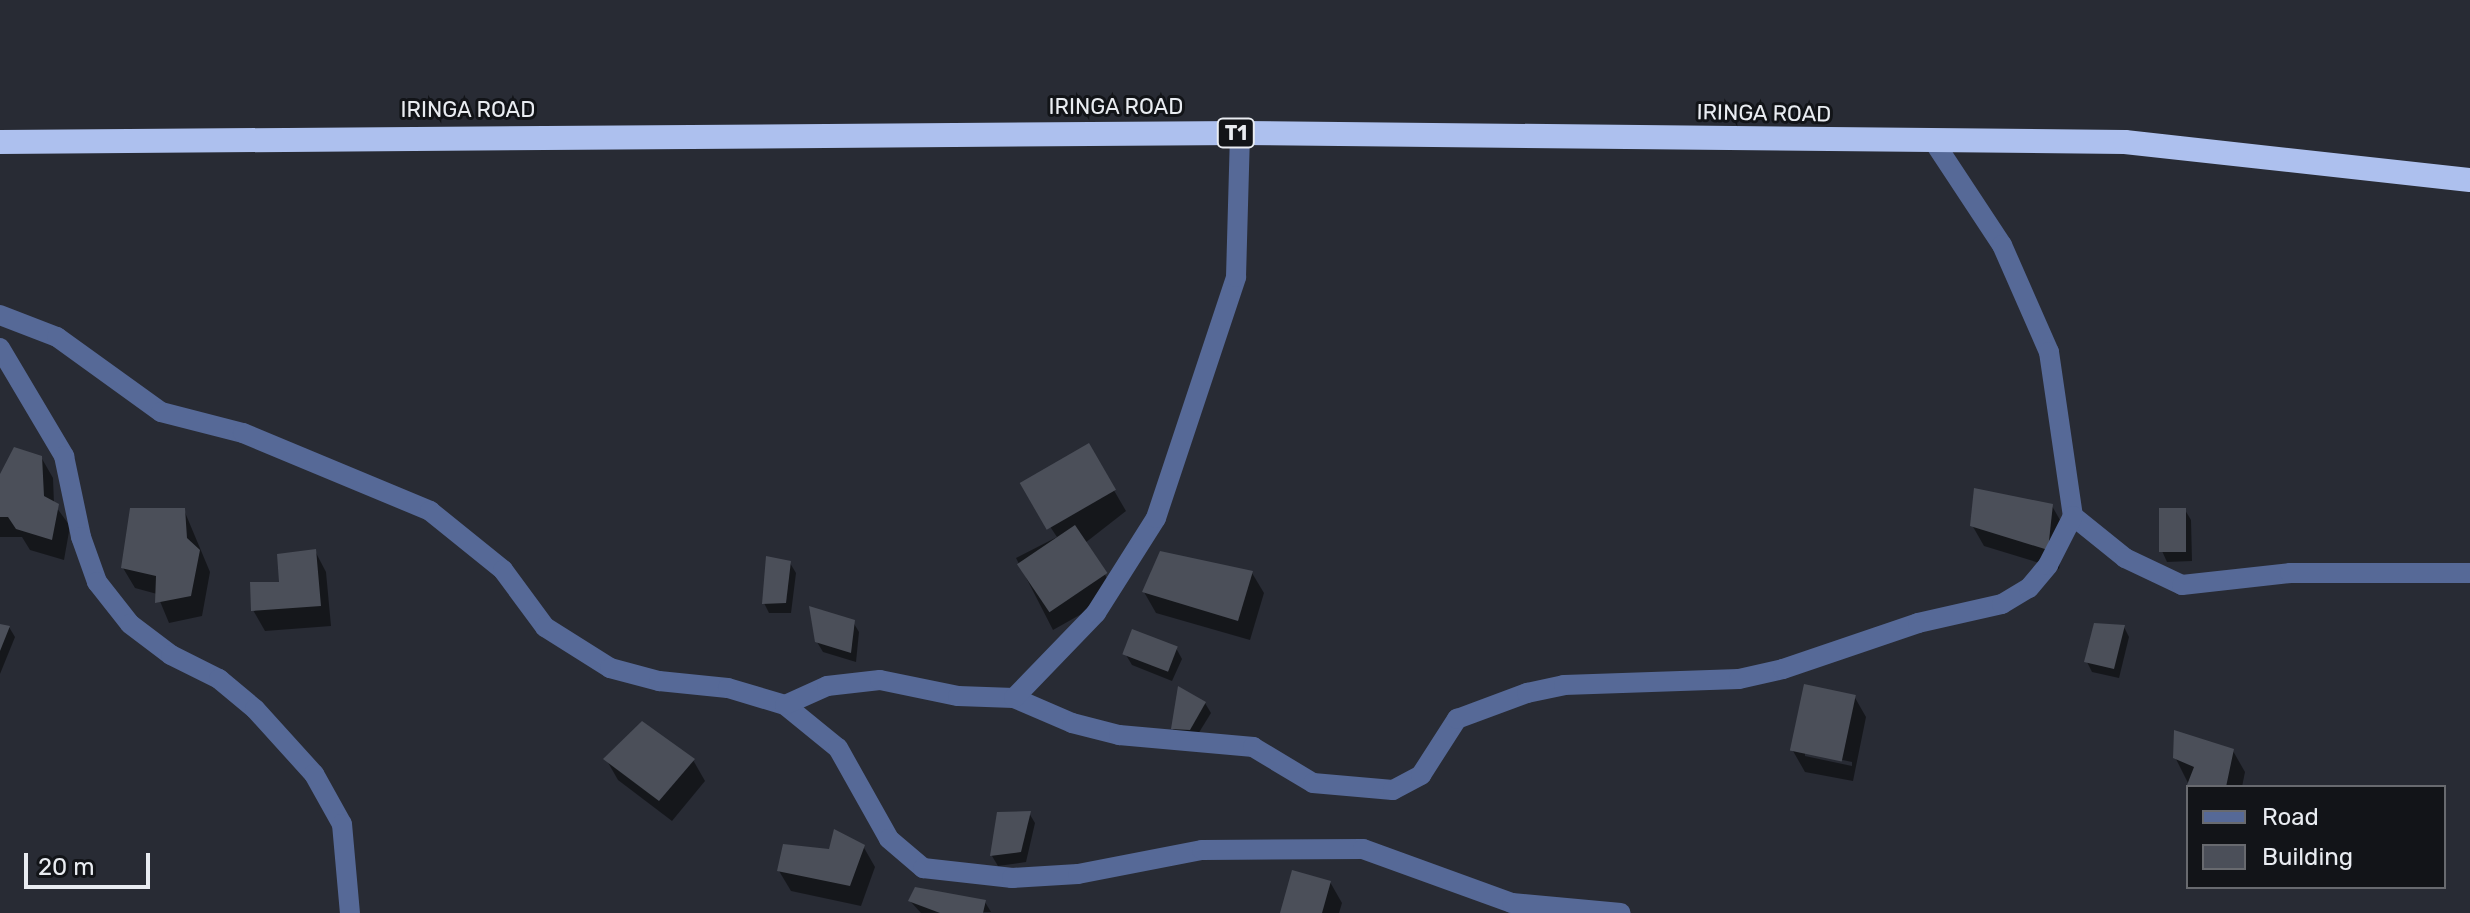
<!DOCTYPE html>
<html>
<head>
<meta charset="utf-8">
<style>
  body { margin:0 }
  #map { position:relative; width:2470px; height:913px; overflow:hidden; background:#282b34; font-family:Rubik,sans-serif }
  div>[style] { position:absolute }
  [style*='--x'] { left:calc(var(--x)*1px); top:calc(var(--y)*1px); width:calc(var(--w)*1px); rotate:calc(var(--a)*1deg) }
  .shadow>* { inset:0; background:#0007 }
  .building>* { inset:0; background:#4b4f59; transform-origin:0 0 }
  .minor>* { height:20px; margin:-10px; padding:0 10px; transform-origin:10px; border-radius:10px; background:#566997 }
  .highway>* { height:24px; margin:-12px; padding:0 12px; transform-origin:12px; border-radius:12px; background:#adc0ee }
  span { translate:-50% -50%; white-space:nowrap; text-align:center; line-height:1.15; -webkit-text-stroke:6px #121418; paint-order:stroke }
  .shield-label span { padding:2px 6px; background:#121418; border:2px solid; border-radius:6px; -webkit-text-stroke-width:0 }
  .shield-label { font-size:20px; color:#e9ecf1; font-weight:700 }
  .street-label { font-size:22px; color:#e9ecf1 }
  .legend { position:absolute; left:2186px; top:785px; width:260px; height:104px; box-sizing:border-box; background:#121418; border:2px solid #686a6f; margin:0; padding:10px 14px; list-style:none; font-size:24px; color:#e9ecf1 }
  .legend li { display:flex; align-items:center; gap:16px; height:40px }
  .legend b { width:40px; border:2px solid #686a6f }
  .scale { position:absolute; left:24px; top:853px; width:126px; height:36px; box-sizing:border-box; border:4px solid #e9ecf1; border-top:0; padding-left:10px; font-size:24px; line-height:28px; white-space:nowrap; color:#e9ecf1; -webkit-text-stroke:6px #121418; paint-order:stroke }
</style>
</head>
<body>
<div id="map">
  <div class="shadow">
    <div style="clip-path:polygon(1088px 446px,1126px 511px,1085px 543px,1117px 594px,1053px 630px,1016px 558px,1057px 537px,1025px 489px)"></div>
    <div style="clip-path:polygon(41px 457px,53px 478px,54px 504px,70px 526px,64px 560px,30px 550px,22px 537px,0 537px,0 476px)"></div>
    <div style="clip-path:polygon(2052px 506px,2064px 527px,2059px 569px,1984px 546px,1972px 525px)"></div>
    <div style="clip-path:polygon(184px 510px,210px 572px,202px 616px,169px 623px,157px 594px,135px 588px,123px 568px)"></div>
    <div style="clip-path:polygon(2185px 510px,2191px 520px,2192px 561px,2167px 562px,2162px 551px)"></div>
    <div style="clip-path:polygon(315px 551px,326px 572px,331px 626px,265px 631px,253px 610px)"></div>
    <div style="clip-path:polygon(790px 563px,796px 573px,791px 613px,769px 613px,764px 603px)"></div>
    <div style="clip-path:polygon(1252px 573px,1264px 593px,1250px 640px,1156px 613px,1144px 592px)"></div>
    <div style="clip-path:polygon(853px 622px,859px 632px,856px 662px,823px 652px,817px 642px)"></div>
    <div style="clip-path:polygon(0 626px,9px 627px,15px 637px,0 674px)"></div>
    <div style="clip-path:polygon(2124px 627px,2129px 637px,2119px 678px,2092px 672px,2087px 662px)"></div>
    <div style="clip-path:polygon(1176px 648px,1182px 659px,1172px 681px,1132px 665px,1126px 655px)"></div>
    <div style="clip-path:polygon(evenodd,1854px 696px,1866px 717px,1853px 781px,1805px 772px,1793px 751px,1854px 696px,1805px 752px,1852px 762px,1852px 766px,1805px 756px,1805px 752px)"></div>
    <div style="clip-path:polygon(1205px 703px,1211px 713px,1195px 739px,1179px 739px,1173px 729px)"></div>
    <div style="clip-path:polygon(2233px 751px,2245px 772px,2242px 787px,2190px 787px,2175px 757px)"></div>
    <div style="clip-path:polygon(606px 759px,693px 760px,705px 781px,672px 821px,618px 780px)"></div>
    <div style="clip-path:polygon(1029px 813px,1035px 823px,1026px 862px,998px 866px,992px 856px,999px 814px)"></div>
    <div style="clip-path:polygon(863px 846px,875px 867px,861px 906px,791px 891px,779px 871px,830px 851px)"></div>
    <div style="clip-path:polygon(1330px 882px,1342px 903px,1339px 913px,1282px 913px)"></div>
    <div style="clip-path:polygon(910px 901px,985px 902px,991px 912px,921px 913px)"></div>
  </div>
  <div class="building">
    <div style="left:1089px;top:443px;width:54px;height:80px;rotate:60deg"></div>
    <div style="clip-path:polygon(14px 447px,42px 456px,44px 496px,59px 504px,52px 540px,16px 529px,8px 517px,0 517px,0 474px)"></div>
    <div style="clip-path:polygon(1974px 488px,2053px 504px,2048px 550px,1970px 526px)"></div>
    <div style="clip-path:polygon(130px 508px,185px 508px,187px 538px,200px 550px,191px 596px,155px 603px,156px 576px,121px 568px)"></div>
    <div style="left:2159px;top:508px;width:27px;height:44px"></div>
    <div style="left:1075px;top:525px;width:58px;height:70px;rotate:56deg"></div>
    <div style="clip-path:polygon(316px 549px,321px 606px,251px 611px,250px 582px,279px 582px,277px 554px)"></div>
    <div style="clip-path:polygon(1160px 551px,1253px 571px,1238px 621px,1142px 592px)"></div>
    <div style="clip-path:polygon(766px 556px,791px 561px,786px 603px,762px 604px)"></div>
    <div style="clip-path:polygon(809px 606px,855px 620px,851px 653px,815px 642px)"></div>
    <div style="clip-path:polygon(2094px 623px,2125px 625px,2114px 669px,2084px 662px)"></div>
    <div style="clip-path:polygon(0 624px,10px 626px,0 651px)"></div>
    <div style="left:1132px;top:629px;width:49px;height:27px;rotate:21deg"></div>
    <div style="left:1804px;top:684px;width:53px;height:68px;rotate:12deg"></div>
    <div style="clip-path:polygon(1178px 686px,1206px 702px,1190px 730px,1171px 729px)"></div>
    <div style="clip-path:polygon(642px 721px,695px 759px,659px 801px,603px 759px)"></div>
    <div style="clip-path:polygon(2174px 730px,2234px 749px,2226px 787px,2187px 785px,2194px 767px,2173px 758px)"></div>
    <div style="clip-path:polygon(1031px 811px,1021px 852px,990px 856px,997px 812px)"></div>
    <div style="clip-path:polygon(834px 829px,865px 845px,850px 886px,777px 871px,783px 844px,829px 849px)"></div>
    <div style="clip-path:polygon(1292px 870px,1331px 881px,1322px 913px,1280px 913px)"></div>
    <div style="clip-path:polygon(915px 887px,986px 900px,983px 913px,940px 913px,908px 901px)"></div>
  </div>
  <div class="minor">
    <div style="--x:1932;--y:139;--w:127;--a:56.6"></div>
    <div style="--x:2002;--y:245;--w:117;--a:66.3"></div>
    <div style="--x:2049;--y:352;--w:166;--a:81.7"></div>
    <div style="--x:2073;--y:516;--w:67;--a:38.9"></div>
    <div style="--x:2125;--y:558;--w:63;--a:25.3"></div>
    <div style="--x:2182;--y:585;--w:109;--a:-6.3"></div>
    <div style="--x:2290;--y:573;--w:180;--a:0"></div>
    <div style="--x:0;--y:315;--w:61;--a:21.1"></div>
    <div style="--x:57;--y:337;--w:128;--a:35.8"></div>
    <div style="--x:161;--y:412;--w:85;--a:14.4"></div>
    <div style="--x:243;--y:433;--w:203;--a:22.6"></div>
    <div style="--x:430;--y:511;--w:94;--a:38.9"></div>
    <div style="--x:503;--y:570;--w:71;--a:53.6"></div>
    <div style="--x:545;--y:627;--w:77;--a:32.2"></div>
    <div style="--x:610;--y:668;--w:51;--a:14.9"></div>
    <div style="--x:659;--y:681;--w:69;--a:5.8"></div>
    <div style="--x:728;--y:688;--w:59;--a:16.6"></div>
    <div style="--x:785;--y:705;--w:68;--a:39.1"></div>
    <div style="--x:838;--y:748;--w:104;--a:60.7"></div>
    <div style="--x:889;--y:839;--w:45;--a:40.5"></div>
    <div style="--x:923;--y:868;--w:90;--a:6.4"></div>
    <div style="--x:1012;--y:878;--w:66;--a:-3.5"></div>
    <div style="--x:1078;--y:874;--w:126;--a:-11"></div>
    <div style="--x:1202;--y:850;--w:161;--a:-0.4"></div>
    <div style="--x:1363;--y:849;--w:158;--a:19.9"></div>
    <div style="--x:1512;--y:903;--w:109;--a:5.2"></div>
    <div style="--x:0;--y:348;--w:126;--a:59.3"></div>
    <div style="--x:64;--y:456;--w:83;--a:78.1"></div>
    <div style="--x:81;--y:537;--w:48;--a:70.4"></div>
    <div style="--x:97;--y:582;--w:53;--a:51.8"></div>
    <div style="--x:130;--y:624;--w:51;--a:37.1"></div>
    <div style="--x:171;--y:655;--w:54;--a:26.6"></div>
    <div style="--x:219;--y:679;--w:47;--a:39.8"></div>
    <div style="--x:255;--y:709;--w:88;--a:47.8"></div>
    <div style="--x:314;--y:774;--w:57;--a:60.8"></div>
    <div style="--x:342;--y:824;--w:89;--a:84.9"></div>
    <div style="--x:1014;--y:698;--w:63;--a:23.3"></div>
    <div style="--x:1072;--y:723;--w:49;--a:14.3"></div>
    <div style="--x:1119;--y:735;--w:135;--a:5.1"></div>
    <div style="--x:1253;--y:747;--w:70;--a:31"></div>
    <div style="--x:1313;--y:783;--w:80;--a:5"></div>
    <div style="--x:1393;--y:790;--w:32;--a:-28"></div>
    <div style="--x:1421;--y:775;--w:67;--a:-57.3"></div>
    <div style="--x:1457;--y:719;--w:75;--a:-20.4"></div>
    <div style="--x:1527;--y:693;--w:38;--a:-12"></div>
    <div style="--x:1564;--y:685;--w:175;--a:-2"></div>
    <div style="--x:1739;--y:679;--w:45;--a:-12.8"></div>
    <div style="--x:1783;--y:669;--w:143;--a:-18.8"></div>
    <div style="--x:1918;--y:623;--w:86;--a:-12.7"></div>
    <div style="--x:2002;--y:604;--w:31;--a:-31"></div>
    <div style="--x:2029;--y:588;--w:30;--a:-50"></div>
    <div style="--x:2048;--y:565;--w:55;--a:-63"></div>
    <div style="--x:785;--y:705;--w:46;--a:-24.3"></div>
    <div style="--x:827;--y:686;--w:53;--a:-6.5"></div>
    <div style="--x:880;--y:680;--w:80;--a:11.6"></div>
    <div style="--x:958;--y:696;--w:56;--a:2"></div>
    <div style="--x:1014;--y:698;--w:118;--a:-46"></div>
    <div style="--x:1096;--y:613;--w:112;--a:-57.7"></div>
    <div style="--x:1156;--y:518;--w:254;--a:-71.6"></div>
    <div style="--x:1236;--y:277;--w:144;--a:-88.4"></div>
  </div>
  <div class="highway">
    <div style="--x:0;--y:142;--w:1240;--a:-0.42"></div>
    <div style="--x:1240;--y:133;--w:885;--a:0.58"></div>
    <div style="--x:2125;--y:142;--w:347;--a:6.3"></div>
  </div>
  <div class="shield-label">
    <span style="left:1236px;top:133px">T1</span>
  </div>
  <div class="street-label">
    <span style="left:1116px;top:107px">IRINGA ROAD</span>
    <span style="left:468px;top:110px">IRINGA ROAD</span>
    <span style="left:1764px;top:113px;rotate:1deg">IRINGA ROAD</span>
  </div>
  <ul class="legend">
  <li><b style="height:10px;background:#566997"></b>Road</li>
  <li><b style="height:22px;background:#4b4f59"></b>Building</li>
  </ul>
  <div class="scale">20 m</div>
</div>
</body>
</html>
